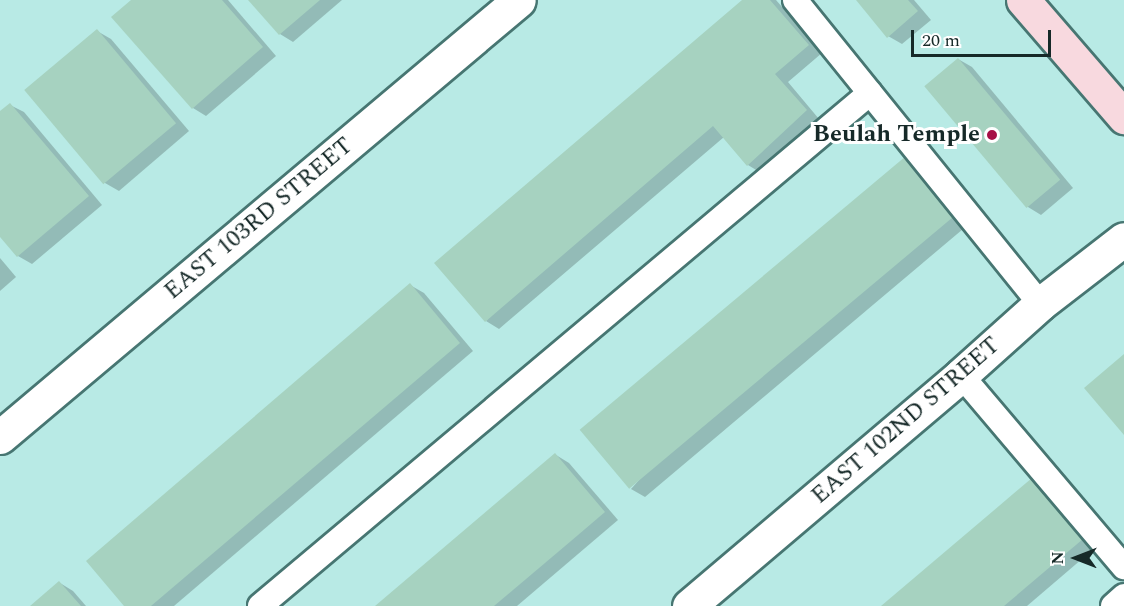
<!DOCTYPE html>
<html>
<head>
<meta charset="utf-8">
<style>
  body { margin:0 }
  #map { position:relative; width:1124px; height:606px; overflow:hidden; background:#b8eae5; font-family:Spectral,serif }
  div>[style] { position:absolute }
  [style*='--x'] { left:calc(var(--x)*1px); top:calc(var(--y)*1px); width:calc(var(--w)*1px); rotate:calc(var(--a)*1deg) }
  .shadow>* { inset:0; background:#0003 }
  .building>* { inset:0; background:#a6d2c0; transform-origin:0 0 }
  .roads { filter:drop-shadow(2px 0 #477672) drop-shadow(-2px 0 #477672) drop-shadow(0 2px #477672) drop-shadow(0 -2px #477672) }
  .lane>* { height:24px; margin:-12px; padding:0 12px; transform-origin:12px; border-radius:12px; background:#fff }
  .street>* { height:33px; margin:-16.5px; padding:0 16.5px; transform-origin:16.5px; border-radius:16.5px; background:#fff }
  .secondary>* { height:33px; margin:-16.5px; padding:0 16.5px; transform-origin:16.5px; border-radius:16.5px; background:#f8d9df }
  .dots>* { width:16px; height:16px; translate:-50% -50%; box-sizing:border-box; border:3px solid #fff; border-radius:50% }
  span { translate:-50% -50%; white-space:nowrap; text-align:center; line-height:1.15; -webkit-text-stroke:6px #fff; paint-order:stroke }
  .poi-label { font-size:24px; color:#162928; font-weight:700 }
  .right { translate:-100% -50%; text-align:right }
  .street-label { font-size:24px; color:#162928 }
  .north { position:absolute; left:1046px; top:528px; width:60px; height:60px; -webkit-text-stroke:4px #fff; paint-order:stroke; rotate:270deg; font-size:16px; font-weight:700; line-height:24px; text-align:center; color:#162928 }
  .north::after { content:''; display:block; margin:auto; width:21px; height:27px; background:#162928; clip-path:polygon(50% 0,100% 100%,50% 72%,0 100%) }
  .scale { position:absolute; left:911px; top:30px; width:140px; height:27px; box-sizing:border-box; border:3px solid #162928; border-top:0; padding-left:8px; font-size:18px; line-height:21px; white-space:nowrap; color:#162928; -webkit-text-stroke:4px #fff; paint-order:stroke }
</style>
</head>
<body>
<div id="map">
  <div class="shadow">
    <div style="clip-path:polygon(134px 0,228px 0,276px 56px,206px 116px,193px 108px)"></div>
    <div style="clip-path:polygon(250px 0,342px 0,293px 42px,280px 34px)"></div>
    <div style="clip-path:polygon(744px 0,776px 0,822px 53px,788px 82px,819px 119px,761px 173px,748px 165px,724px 137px,499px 329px,486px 321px)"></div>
    <div style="clip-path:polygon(857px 0,914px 0,931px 20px,902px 44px,888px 36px)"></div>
    <div style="clip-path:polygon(97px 31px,111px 39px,189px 131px,119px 191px,105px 183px)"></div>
    <div style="clip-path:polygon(958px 59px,972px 67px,1073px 188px,1041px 215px,1028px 207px)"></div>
    <div style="clip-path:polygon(10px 105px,24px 112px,102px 205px,32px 264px,18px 256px,0 234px,0 113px)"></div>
    <div style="clip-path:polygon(920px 166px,969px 224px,645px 497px,631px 489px)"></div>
    <div style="clip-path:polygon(0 258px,16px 277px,0 291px)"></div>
    <div style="clip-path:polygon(410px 285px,424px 293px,473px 351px,174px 606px,126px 606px)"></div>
    <div style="clip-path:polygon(556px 455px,569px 463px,618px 520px,517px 606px,377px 606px)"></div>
    <div style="clip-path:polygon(1032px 480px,1046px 488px,1096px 547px,1027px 606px,883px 606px)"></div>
    <div style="clip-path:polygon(60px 583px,73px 591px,86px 606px,32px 606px)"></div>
  </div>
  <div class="building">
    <div style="clip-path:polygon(131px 0,222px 0,263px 47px,192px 109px,111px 17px)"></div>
    <div style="clip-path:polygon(248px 0,320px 0,279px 35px)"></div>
    <div style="clip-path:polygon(742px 0,770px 0,809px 45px,775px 74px,807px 110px,747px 166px,713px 126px,485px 322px,434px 263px)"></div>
    <div style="clip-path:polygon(856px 0,908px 0,918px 11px,887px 38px)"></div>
    <div style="left:97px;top:29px;width:123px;height:95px;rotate:50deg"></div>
    <div style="left:958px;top:58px;width:159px;height:44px;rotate:50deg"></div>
    <div style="clip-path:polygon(10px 103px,89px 196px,17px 257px,0 237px,0 111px)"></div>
    <div style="left:906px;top:156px;width:77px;height:426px;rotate:50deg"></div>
    <div style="clip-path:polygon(410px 283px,460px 343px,151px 606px,124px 606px,86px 561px)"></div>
    <div style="clip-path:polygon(1124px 354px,1124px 435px,1084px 388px)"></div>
    <div style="clip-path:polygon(555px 453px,605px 512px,571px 541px,494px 606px,375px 606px)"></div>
    <div style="clip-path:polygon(1032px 478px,1083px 539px,1004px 606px,881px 606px)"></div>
    <div style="clip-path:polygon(59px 581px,81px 606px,30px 606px)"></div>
  </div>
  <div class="roads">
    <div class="lane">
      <div style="--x:795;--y:0;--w:390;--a:51.1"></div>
      <div style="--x:961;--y:375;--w:252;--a:49.7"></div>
      <div style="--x:260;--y:606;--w:797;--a:-40.06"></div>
      <div style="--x:1113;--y:606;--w:15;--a:-42"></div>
    </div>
    <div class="street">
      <div style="--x:0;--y:437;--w:678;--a:-40.1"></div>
      <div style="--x:689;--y:606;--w:357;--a:-40.3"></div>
      <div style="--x:961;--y:375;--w:106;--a:-41.9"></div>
      <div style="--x:1040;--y:304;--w:106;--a:-37.7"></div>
    </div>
    <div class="secondary">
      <div style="--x:1023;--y:0;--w:155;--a:49.2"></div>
    </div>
  </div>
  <div class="dots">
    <div style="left:992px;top:135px;background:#a61046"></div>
  </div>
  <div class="poi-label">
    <span class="right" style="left:980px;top:135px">Beulah Temple</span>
  </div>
  <div class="street-label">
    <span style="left:259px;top:219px;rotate:-40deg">EAST 103RD STREET</span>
    <span style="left:906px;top:421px;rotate:-41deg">EAST 102ND STREET</span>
  </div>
  <div class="north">N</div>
  <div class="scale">20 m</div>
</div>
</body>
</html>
